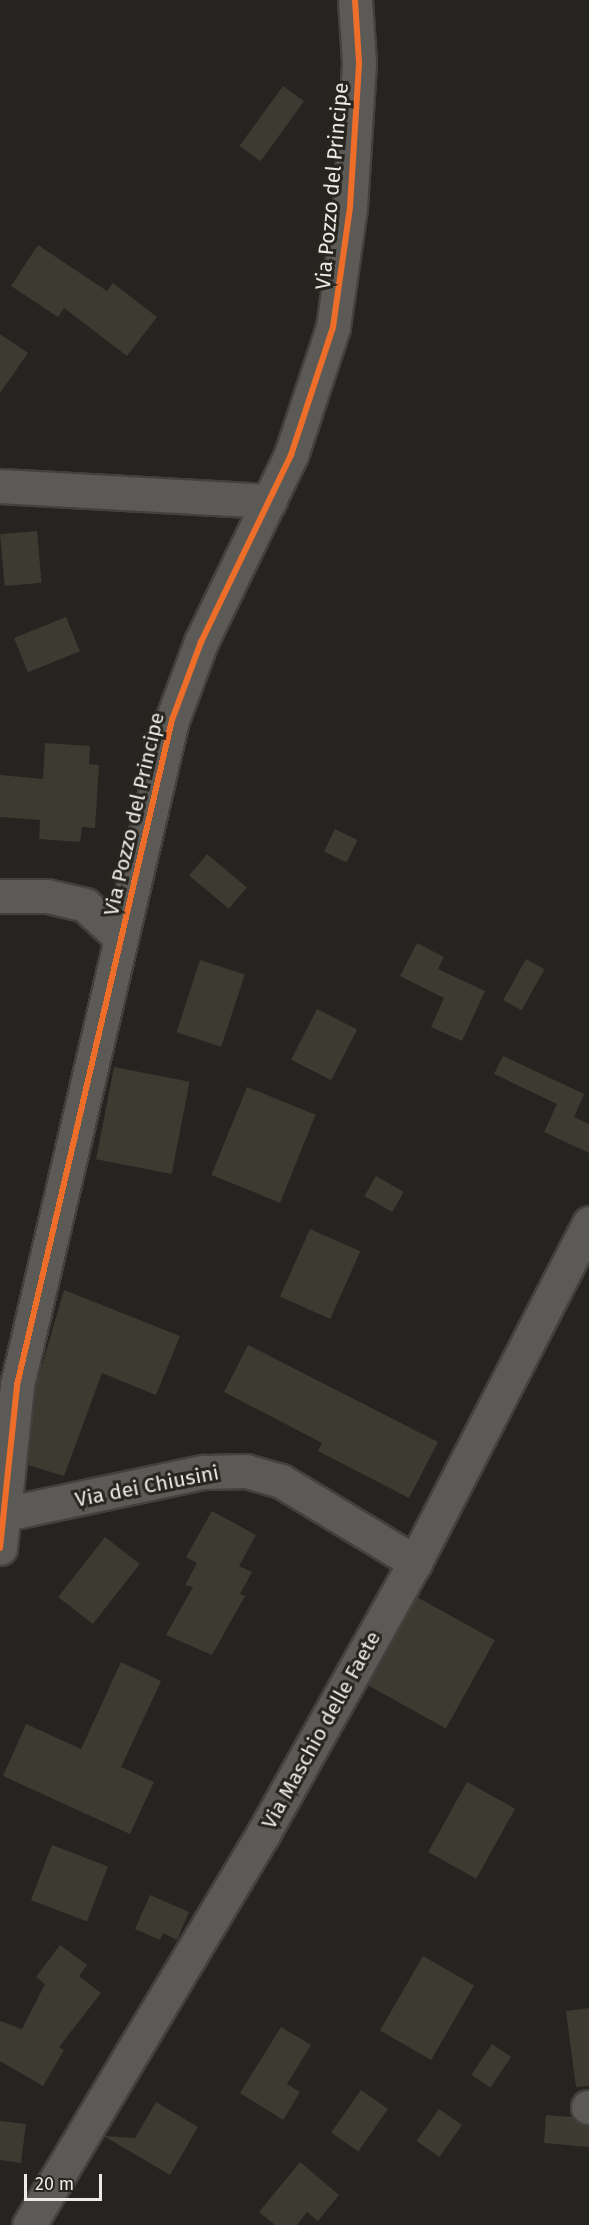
<!DOCTYPE html>
<html>
<head>
<meta charset="utf-8">
<style>
  body { margin:0 }
  #map { position:relative; width:589px; height:2225px; overflow:hidden; background:#252420; font-family:"Fira Sans",sans-serif }
  div>[style] { position:absolute }
  [style*='--x'] { left:calc(var(--x)*1px); top:calc(var(--y)*1px); width:calc(var(--w)*1px); rotate:calc(var(--a)*1deg) }
  .building>* { inset:0; background:#3c3a31; transform-origin:0 0 }
  .roads { filter:drop-shadow(2px 0 #42413e) drop-shadow(-2px 0 #42413e) drop-shadow(0 2px #42413e) drop-shadow(0 -2px #42413e) }
  .minor>* { height:33px; margin:-16.5px; padding:0 16.5px; transform-origin:16.5px; border-radius:16.5px; background:#5b5a57 }
  .cycleway>* { height:6px; margin:-3px; padding:0 3px; transform-origin:3px; border-radius:3px; background:#ee6e29 }
  span { translate:-50% -50%; white-space:nowrap; text-align:center; line-height:1.15; -webkit-text-stroke:6px #27251e; paint-order:stroke }
  .street-label { font-size:21px; color:#ecebe7 }
  .scale { position:absolute; left:24px; top:2174px; width:78px; height:27px; box-sizing:border-box; border:3px solid #ecebe7; border-top:0; padding-left:8px; font-size:18px; line-height:21px; white-space:nowrap; color:#ecebe7; -webkit-text-stroke:4px #27251e; paint-order:stroke }
</style>
</head>
<body>
<div id="map">
  <div class="building">
    <div style="left:283px;top:86px;width:26px;height:74px;rotate:36deg"></div>
    <div style="clip-path:polygon(38px 245px,107px 291px,113px 283px,157px 317px,127px 356px,64px 308px,58px 317px,11px 286px)"></div>
    <div style="clip-path:polygon(0 334px,28px 353px,0 393px)"></div>
    <div style="left:37px;top:531px;width:52px;height:37px;rotate:85deg"></div>
    <div style="left:66px;top:617px;width:37px;height:56px;rotate:68deg"></div>
    <div style="clip-path:polygon(45px 743px,90px 746px,89px 764px,99px 765px,95px 828px,82px 827px,80px 842px,39px 839px,40px 820px,0 817px,0 775px,43px 779px)"></div>
    <div style="left:335px;top:829px;width:25px;height:25px;rotate:26deg"></div>
    <div style="left:207px;top:854px;width:52px;height:28px;rotate:40deg"></div>
    <div style="clip-path:polygon(417px 943px,444px 957px,438px 969px,485px 991px,462px 1041px,431px 1027px,444px 998px,400px 976px)"></div>
    <div style="left:526px;top:959px;width:21px;height:47px;rotate:29deg"></div>
    <div style="left:200px;top:960px;width:47px;height:76px;rotate:18deg"></div>
    <div style="left:317px;top:1009px;width:45px;height:57px;rotate:27deg"></div>
    <div style="clip-path:polygon(503px 1056px,584px 1094px,574px 1117px,589px 1124px,589px 1153px,544px 1132px,557px 1104px,494px 1074px)"></div>
    <div style="left:114px;top:1067px;width:77px;height:94px;rotate:11deg"></div>
    <div style="left:247px;top:1087px;width:74px;height:95px;rotate:22deg"></div>
    <div style="left:376px;top:1176px;width:32px;height:23px;rotate:30deg"></div>
    <div style="left:310px;top:1229px;width:55px;height:74px;rotate:24deg"></div>
    <div style="clip-path:polygon(64px 1290px,180px 1336px,156px 1395px,102px 1373px,64px 1476px,28px 1465px,36px 1386px)"></div>
    <div style="clip-path:polygon(248px 1345px,438px 1442px,409px 1498px,318px 1451px,322px 1443px,224px 1392px)"></div>
    <div style="clip-path:polygon(212px 1511px,256px 1535px,239px 1566px,252px 1572px,240px 1594px,245px 1596px,212px 1655px,166px 1635px,193px 1587px,185px 1585px,197px 1563px,186px 1557px)"></div>
    <div style="left:105px;top:1537px;width:44px;height:76px;rotate:38deg"></div>
    <div style="left:417px;top:1597px;width:89px;height:101px;rotate:29deg"></div>
    <div style="clip-path:polygon(121px 1662px,161px 1681px,121px 1767px,154px 1782px,130px 1834px,3px 1776px,26px 1724px,81px 1749px)"></div>
    <div style="left:467px;top:1782px;width:55px;height:80px;rotate:29deg"></div>
    <div style="left:52px;top:1845px;width:60px;height:59px;rotate:21deg"></div>
    <div style="clip-path:polygon(150px 1895px,189px 1912px,177px 1940px,163px 1933px,160px 1940px,135px 1929px)"></div>
    <div style="clip-path:polygon(60px 1945px,87px 1965px,79px 1976px,101px 1993px,59px 2047px,64px 2050px,43px 2086px,0 2061px,0 2021px,22px 2029px,45px 1984px,36px 1977px)"></div>
    <div style="left:423px;top:1956px;width:59px;height:86px;rotate:30deg"></div>
    <div style="clip-path:polygon(589px 2008px,589px 2086px,576px 2087px,566px 2011px)"></div>
    <div style="clip-path:polygon(281px 2027px,311px 2045px,287px 2084px,300px 2092px,283px 2120px,240px 2093px)"></div>
    <div style="left:492px;top:2044px;width:23px;height:37px;rotate:34deg"></div>
    <div style="left:361px;top:2090px;width:33px;height:52px;rotate:35deg"></div>
    <div style="clip-path:polygon(156px 2102px,198px 2127px,170px 2175px,104px 2136px,135px 2138px)"></div>
    <div style="left:439px;top:2109px;width:28px;height:39px;rotate:35deg"></div>
    <div style="clip-path:polygon(546px 2115px,572px 2117px,589px 2126px,589px 2147px,544px 2143px)"></div>
    <div style="clip-path:polygon(0 2121px,26px 2124px,21px 2163px,0 2160px)"></div>
    <div style="clip-path:polygon(300px 2162px,339px 2195px,318px 2221px,307px 2212px,297px 2225px,275px 2225px,259px 2212px)"></div>
  </div>
  <div class="roads">
    <div class="minor">
      <div style="--x:0;--y:486;--w:270;--a:3.2"></div>
      <div style="--x:0;--y:896;--w:47;--a:0"></div>
      <div style="--x:47;--y:896;--w:39;--a:13"></div>
      <div style="--x:85;--y:905;--w:49;--a:42.5"></div>
      <div style="--x:0;--y:1515;--w:208;--a:-12"></div>
      <div style="--x:203;--y:1472;--w:43;--a:-1.3"></div>
      <div style="--x:246;--y:1471;--w:36;--a:16"></div>
      <div style="--x:281;--y:1481;--w:157;--a:31.2"></div>
      <div style="--x:0;--y:1548;--w:164;--a:-84"></div>
      <div style="--x:17;--y:1385;--w:683;--a:-76.88"></div>
      <div style="--x:172;--y:720;--w:83;--a:-69.6"></div>
      <div style="--x:201;--y:642;--w:208;--a:-64.3"></div>
      <div style="--x:291;--y:455;--w:135;--a:-71.8"></div>
      <div style="--x:333;--y:327;--w:121;--a:-81.9"></div>
      <div style="--x:350;--y:207;--w:145;--a:-86.4"></div>
      <div style="--x:359;--y:62;--w:62;--a:-93.7"></div>
      <div style="--x:588;--y:2107;--w:1;--a:0"></div>
      <div style="--x:29;--y:2225;--w:456;--a:-59.1"></div>
      <div style="--x:263;--y:1834;--w:312;--a:-60.8"></div>
      <div style="--x:415;--y:1562;--w:381;--a:-62.8"></div>
    </div>
  </div>
  <div class="cycleway">
    <div style="--x:0;--y:1548;--w:164;--a:-84"></div>
    <div style="--x:17;--y:1385;--w:683;--a:-76.88"></div>
    <div style="--x:172;--y:720;--w:83;--a:-69.6"></div>
    <div style="--x:201;--y:642;--w:208;--a:-64.3"></div>
    <div style="--x:291;--y:455;--w:135;--a:-71.8"></div>
    <div style="--x:333;--y:327;--w:121;--a:-81.9"></div>
    <div style="--x:350;--y:207;--w:145;--a:-86.4"></div>
    <div style="--x:359;--y:62;--w:62;--a:-93.7"></div>
  </div>
  <div class="street-label">
    <span style="left:332px;top:186px;rotate:-85deg">Via Pozzo del Principe</span>
    <span style="left:134px;top:814px;rotate:-77deg">Via Pozzo del Principe</span>
    <span style="left:147px;top:1486px;rotate:-11deg">Via dei Chiusini</span>
    <span style="left:321px;top:1730px;rotate:-61deg">Via Maschio delle Faete</span>
  </div>
  <div class="scale">20 m</div>
</div>
</body>
</html>
